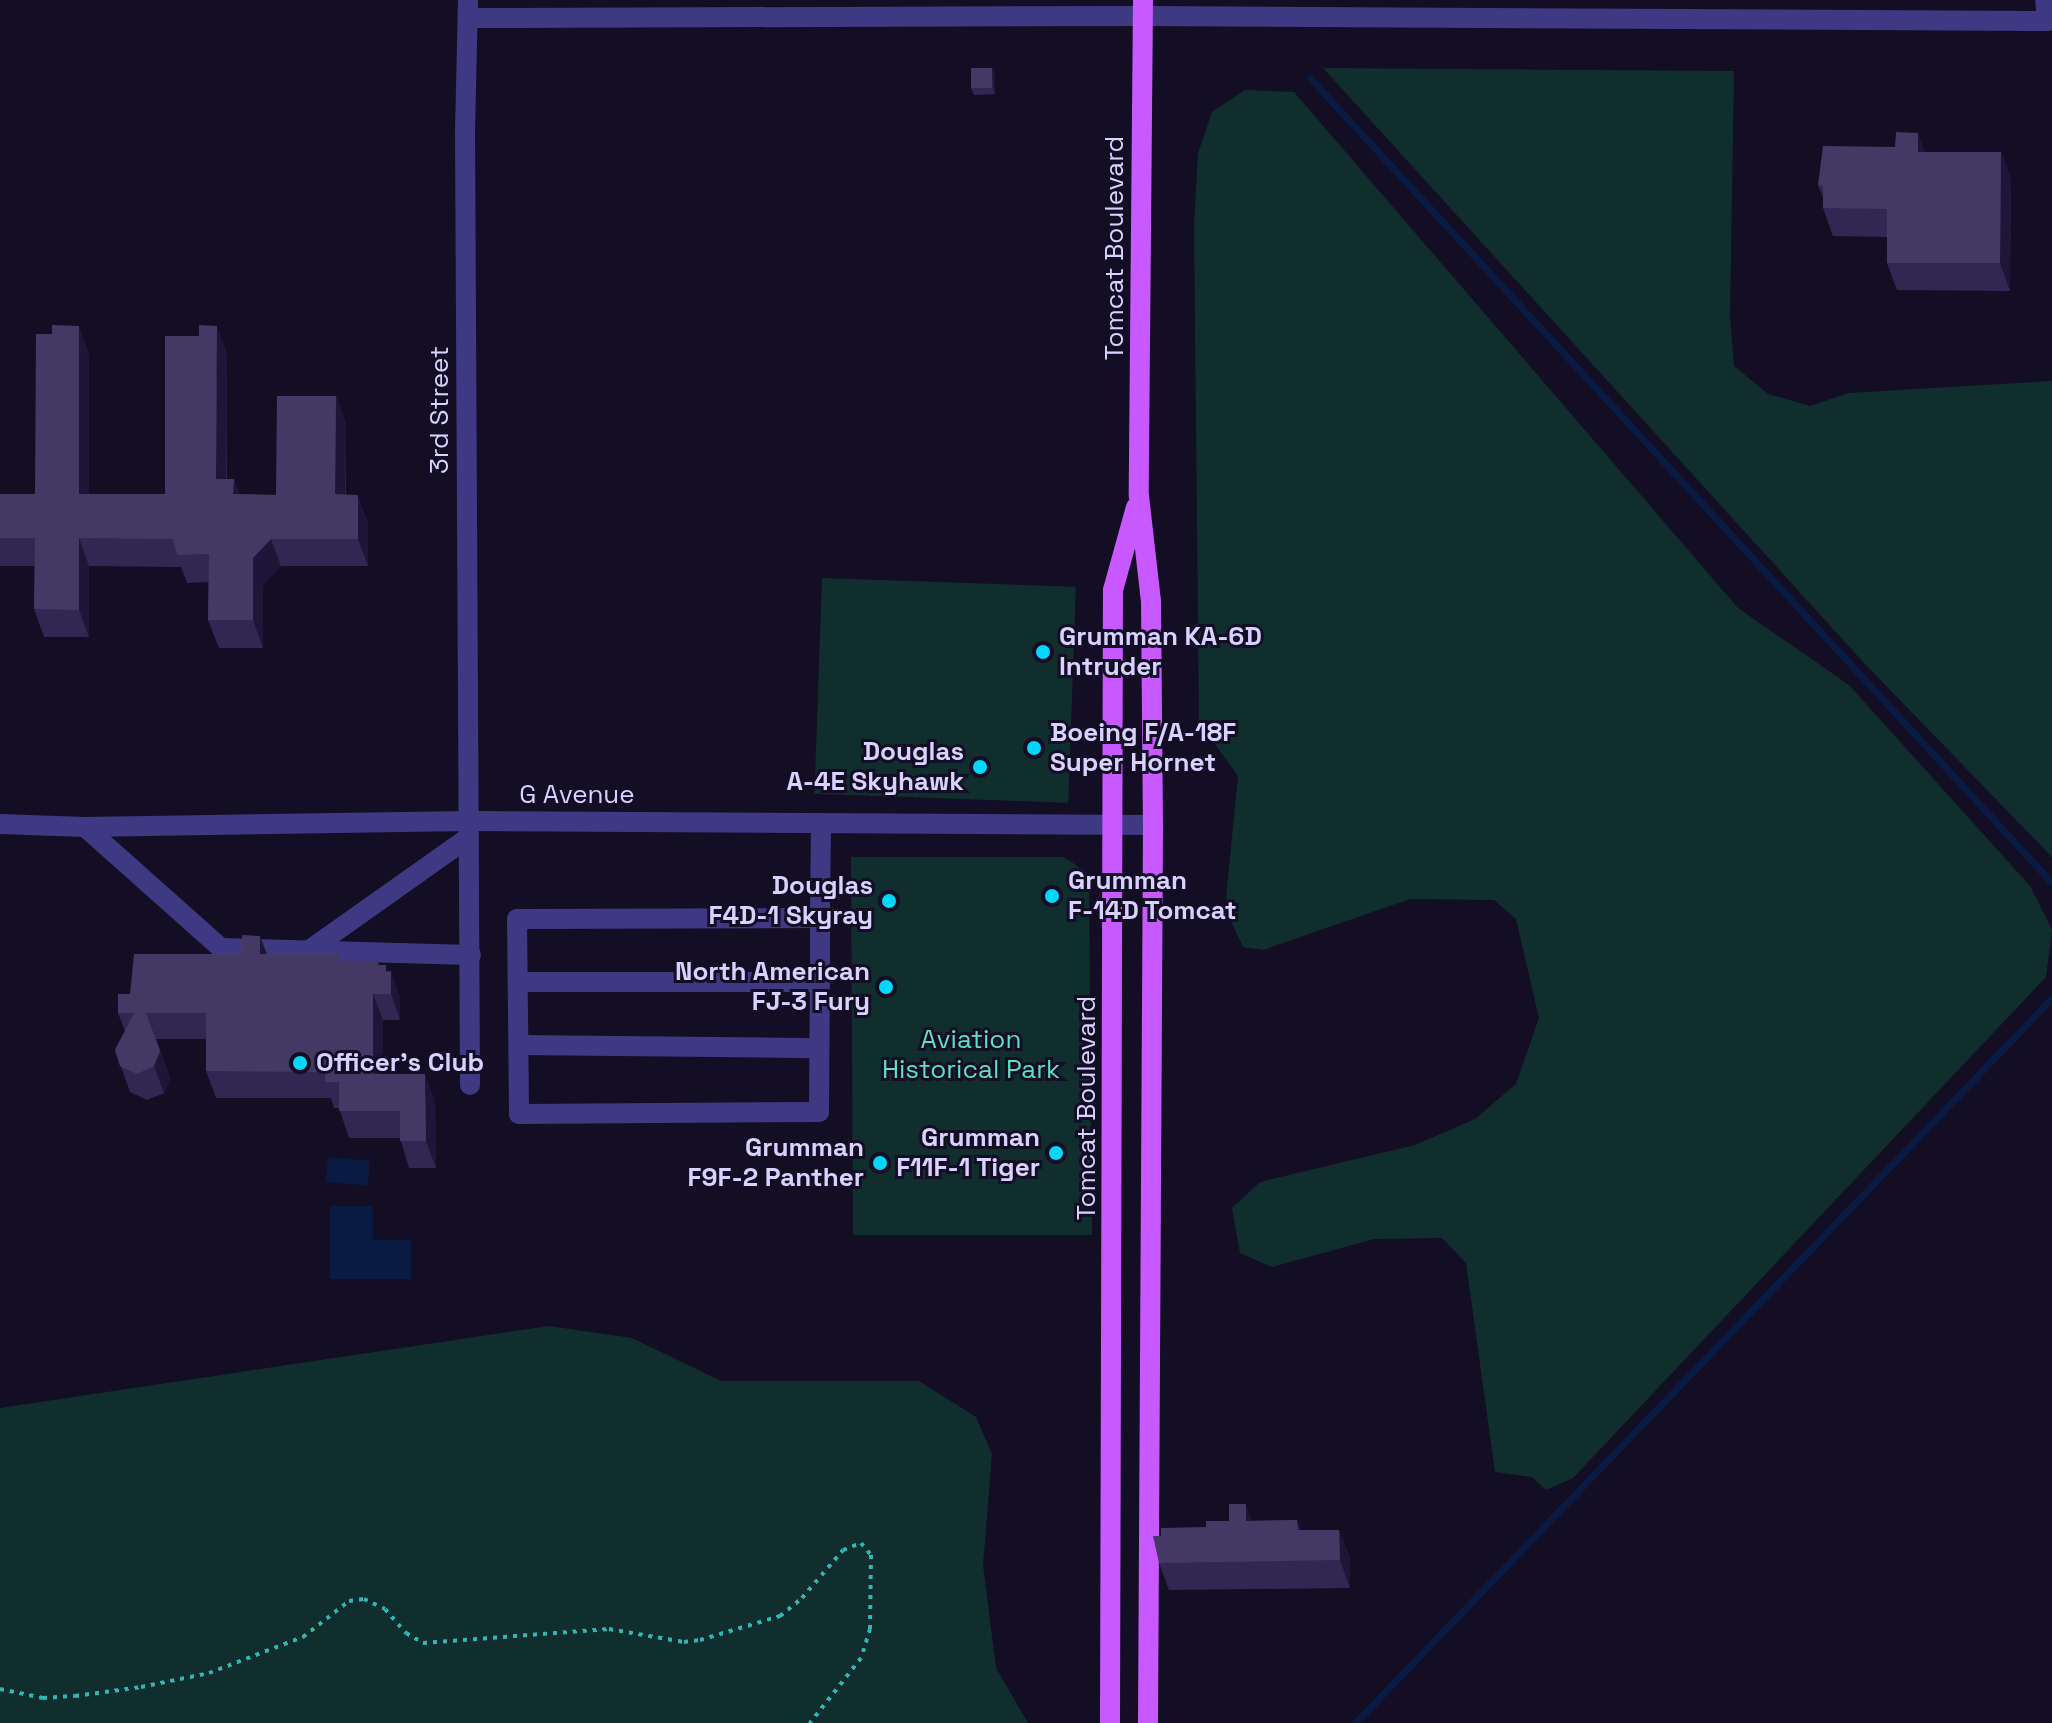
<!DOCTYPE html>
<html>
<head>
<meta charset="utf-8">
<style>
  body { margin:0 }
  #map { position:relative; width:2052px; height:1723px; overflow:hidden; background:#130e24; font-family:"Space Grotesk",sans-serif }
  div>[style] { position:absolute }
  [style*='--x'] { left:calc(var(--x)*1px); top:calc(var(--y)*1px); width:calc(var(--w)*1px); rotate:calc(var(--a)*1deg) }
  .green>* { inset:0; background:#112e2e; transform-origin:0 0 }
  .water>* { inset:0; background:#091b42; transform-origin:0 0 }
  .stream>* { height:7px; margin:-3.5px; padding:0 3.5px; transform-origin:3.5px; border-radius:3.5px; background:#091b42 }
  .path>* { height:4px; margin-top:-2px; transform-origin:0; background:repeating-linear-gradient(90deg,#2eb7b5 0 4px,transparent 0 10px) }
  .minor>* { height:20px; margin:-10px; padding:0 10px; transform-origin:10px; border-radius:10px; background:#3f3984 }
  .major>* { height:20px; margin:-10px; padding:0 10px; transform-origin:10px; border-radius:10px; background:#c858ff }
  .wall>* { inset:0; background:#322752 }
  .shaded-wall>* { inset:0; background:#1e1538 }
  .building>* { inset:0; background:#443965; transform-origin:0 0 }
  .dots>* { width:22px; height:22px; translate:-50% -50%; box-sizing:border-box; border:4px solid #130e24; border-radius:50% }
  span { translate:-50% -50%; white-space:nowrap; text-align:center; line-height:1.15; -webkit-text-stroke:6px #130e24; paint-order:stroke }
  .street-label { font-size:26px; color:#d9d1ff }
  .poi-label { font-size:26px; color:#d9d1ff; font-weight:700 }
  .left { translate:0 -50%; text-align:left }
  .right { translate:-100% -50%; text-align:right }
  .park-label { font-size:26px; color:#5ce0c5 }
</style>
</head>
<body>
<div id="map">
  <div class="green">
    <div style="clip-path:polygon(1323px 68px,1734px 71px,1730px 317px,1734px 366px,1768px 394px,1810px 406px,1849px 393px,2052px 381px,2052px 857px,1864px 663px)"></div>
    <div style="clip-path:polygon(1245px 90px,1294px 92px,1738px 608px,1849px 685px,2030px 886px,2052px 930px,2046px 977px,1573px 1478px,1546px 1490px,1532px 1477px,1495px 1472px,1466px 1263px,1442px 1238px,1374px 1239px,1272px 1267px,1240px 1253px,1232px 1208px,1260px 1182px,1415px 1145px,1475px 1119px,1516px 1084px,1539px 1018px,1516px 919px,1494px 900px,1410px 899px,1263px 950px,1243px 947px,1225px 908px,1238px 776px,1199px 722px,1194px 225px,1198px 153px,1212px 112px)"></div>
    <div style="left:822px;top:578px;width:254px;height:216px;rotate:2deg"></div>
    <div style="clip-path:polygon(1064px 857px,1089px 874px,1092px 1235px,853px 1235px,851px 857px)"></div>
    <div style="clip-path:polygon(549px 1326px,632px 1338px,721px 1381px,919px 1381px,976px 1417px,992px 1454px,983px 1565px,996px 1668px,1028px 1723px,0 1723px,0 1408px)"></div>
  </div>
  <div class="water">
    <div style="left:328px;top:1157px;width:42px;height:25px;rotate:5deg"></div>
    <div style="clip-path:polygon(330px 1206px,373px 1206px,373px 1240px,411px 1240px,411px 1279px,330px 1279px)"></div>
  </div>
  <div class="stream">
    <div style="--x:1310;--y:78;--w:1095;--a:47.33"></div>
    <div style="--x:1355;--y:1723;--w:1006;--a:-46.13"></div>
  </div>
  <div class="path">
    <div style="--x:0;--y:1689;--w:44;--a:11.8"></div>
    <div style="--x:43;--y:1698;--w:32;--a:-4"></div>
    <div style="--x:75;--y:1696;--w:67;--a:-7.8"></div>
    <div style="--x:141;--y:1687;--w:69;--a:-11.6"></div>
    <div style="--x:209;--y:1673;--w:101;--a:-21"></div>
    <div style="--x:303;--y:1637;--w:58;--a:-38"></div>
    <div style="--x:349;--y:1601;--w:15;--a:-8"></div>
    <div style="--x:364;--y:1599;--w:23;--a:25"></div>
    <div style="--x:385;--y:1609;--w:32;--a:49"></div>
    <div style="--x:406;--y:1633;--w:20;--a:30"></div>
    <div style="--x:423;--y:1643;--w:187;--a:-4.3"></div>
    <div style="--x:609;--y:1629;--w:76;--a:9.8"></div>
    <div style="--x:684;--y:1642;--w:16;--a:-7"></div>
    <div style="--x:700;--y:1640;--w:84;--a:-16.7"></div>
    <div style="--x:780;--y:1616;--w:28;--a:-39"></div>
    <div style="--x:802;--y:1598;--w:63;--a:-49.5"></div>
    <div style="--x:843;--y:1550;--w:19;--a:-21"></div>
    <div style="--x:861;--y:1543;--w:16;--a:50"></div>
    <div style="--x:871;--y:1555;--w:74;--a:90.8"></div>
    <div style="--x:870;--y:1629;--w:30;--a:107"></div>
    <div style="--x:861;--y:1658;--w:83;--a:128.1"></div>
  </div>
  <div class="minor">
    <div style="--x:468;--y:0;--w:129;--a:91.3"></div>
    <div style="--x:465;--y:129;--w:956;--a:89.7"></div>
    <div style="--x:468;--y:18;--w:675;--a:-0.17"></div>
    <div style="--x:1143;--y:16;--w:904;--a:0.32"></div>
    <div style="--x:2047;--y:21;--w:21;--a:-95"></div>
    <div style="--x:0;--y:824;--w:85;--a:2"></div>
    <div style="--x:85;--y:827;--w:383;--a:-0.9"></div>
    <div style="--x:468;--y:821;--w:685;--a:0.33"></div>
    <div style="--x:85;--y:827;--w:182;--a:41.7"></div>
    <div style="--x:221;--y:948;--w:250;--a:1.6"></div>
    <div style="--x:820;--y:918;--w:303;--a:179.8"></div>
    <div style="--x:517;--y:919;--w:195;--a:89.4"></div>
    <div style="--x:519;--y:1114;--w:300;--a:-0.4"></div>
    <div style="--x:819;--y:1112;--w:130;--a:-89.6"></div>
    <div style="--x:820;--y:982;--w:64;--a:-90"></div>
    <div style="--x:820;--y:918;--w:95;--a:-89.4"></div>
    <div style="--x:308;--y:951;--w:197;--a:-35.3"></div>
    <div style="--x:518;--y:982;--w:302;--a:0"></div>
    <div style="--x:519;--y:1045;--w:300;--a:0.6"></div>
  </div>
  <div class="major">
    <div style="--x:1143;--y:0;--w:496;--a:90.5"></div>
    <div style="--x:1139;--y:496;--w:106;--a:83.5"></div>
    <div style="--x:1151;--y:601;--w:224;--a:89.5"></div>
    <div style="--x:1153;--y:825;--w:898;--a:90.32"></div>
    <div style="--x:1110;--y:1723;--w:1133;--a:-89.85"></div>
    <div style="--x:1113;--y:590;--w:86;--a:-74.5"></div>
  </div>
  <div class="wall">
    <div style="clip-path:polygon(992px 68px,995px 75px,995px 94px,974px 95px,971px 88px)"></div>
    <div style="clip-path:polygon(1925px 152px,2001px 152px,2011px 180px,2010px 291px,1897px 290px,1887px 263px,1887px 237px,1833px 236px,1823px 208px,1823px 197px,1818px 185px)"></div>
    <div style="clip-path:polygon(89px 353px,89px 494px,165px 494px,227px 353px,227px 479px,234px 479px,239px 494px,276px 495px,336px 396px,346px 424px,346px 495px,368px 523px,368px 566px,281px 566px,263px 585px,263px 648px,219px 648px,208px 620px,209px 582px,187px 583px,181px 567px,89px 566px,89px 637px,44px 637px,34px 609px,35px 566px,0 566px,0 494px,35px 494px)"></div>
    <div style="clip-path:polygon(267px 954px,342px 961px,378px 961px,379px 965px,389px 972px,400px 998px,400px 1020px,383px 1020px,383px 1074px,435px 1100px,436px 1168px,409px 1168px,400px 1138px,349px 1138px,339px 1108px,334px 1108px,331px 1098px,216px 1098px,206px 1071px,206px 1039px,156px 1039px,170px 1078px,164px 1093px,147px 1100px,130px 1092px,115px 1050px,125px 1031px,118px 1013px)"></div>
    <div style="clip-path:polygon(1297px 1520px,1300px 1530px,1339px 1530px,1350px 1558px,1350px 1588px,1169px 1590px,1159px 1563px,1161px 1536px,1252px 1521px)"></div>
  </div>
  <div class="shaded-wall">
    <div style="clip-path:polygon(992px 68px,995px 75px,995px 94px,993px 87px)"></div>
    <div style="clip-path:polygon(1918px 133px,1928px 160px,1918px 152px)"></div>
    <div style="clip-path:polygon(2001px 152px,2011px 180px,2010px 291px,2000px 263px)"></div>
    <div style="clip-path:polygon(79px 326px,89px 353px,89px 522px,79px 494px)"></div>
    <div style="clip-path:polygon(217px 326px,227px 353px,226px 507px,216px 479px)"></div>
    <div style="clip-path:polygon(336px 396px,346px 424px,345px 522px,335px 494px)"></div>
    <div style="clip-path:polygon(234px 479px,244px 507px,233px 494px)"></div>
    <div style="clip-path:polygon(358px 495px,368px 523px,368px 566px,358px 539px)"></div>
    <div style="clip-path:polygon(79px 538px,89px 566px,89px 637px,79px 610px)"></div>
    <div style="clip-path:polygon(271px 539px,281px 566px,263px 585px,263px 648px,253px 620px,253px 558px)"></div>
    <div style="clip-path:polygon(260px 936px,270px 962px,260px 954px)"></div>
    <div style="clip-path:polygon(386px 965px,391px 977px,391px 971px,400px 998px,400px 1020px,391px 994px)"></div>
    <div style="clip-path:polygon(373px 994px,383px 1020px,383px 1100px,373px 1074px)"></div>
    <div style="clip-path:polygon(160px 1051px,170px 1078px,164px 1093px,154px 1066px)"></div>
    <div style="clip-path:polygon(425px 1074px,435px 1100px,436px 1168px,426px 1141px)"></div>
    <div style="clip-path:polygon(1246px 1504px,1256px 1531px,1246px 1521px)"></div>
    <div style="clip-path:polygon(1339px 1530px,1350px 1558px,1350px 1588px,1340px 1560px)"></div>
  </div>
  <div class="building">
    <div style="left:971px;top:68px;width:21px;height:20px"></div>
    <div style="clip-path:polygon(1896px 132px,1918px 133px,1918px 152px,2001px 152px,2000px 263px,1887px 263px,1887px 209px,1823px 208px,1823px 186px,1818px 185px,1823px 146px,1895px 147px)"></div>
    <div style="clip-path:polygon(52px 325px,79px 326px,79px 494px,165px 494px,165px 336px,199px 336px,199px 325px,217px 326px,216px 479px,234px 479px,233px 494px,276px 495px,277px 396px,336px 396px,335px 494px,358px 495px,358px 539px,271px 539px,253px 558px,253px 620px,208px 620px,209px 554px,177px 555px,173px 539px,79px 538px,79px 610px,34px 609px,35px 538px,0 538px,0 494px,35px 494px,36px 334px,52px 334px)"></div>
    <div style="clip-path:polygon(242px 935px,260px 936px,260px 954px,340px 954px,340px 961px,378px 961px,378px 965px,386px 965px,386px 972px,391px 971px,391px 994px,373px 994px,373px 1074px,425px 1074px,426px 1141px,400px 1141px,400px 1111px,339px 1111px,339px 1082px,325px 1082px,325px 1072px,206px 1071px,206px 1013px,146px 1013px,160px 1051px,154px 1066px,137px 1074px,120px 1066px,115px 1050px,134px 1013px,118px 1013px,118px 994px,130px 994px,134px 954px,242px 954px)"></div>
    <div style="clip-path:polygon(1229px 1504px,1246px 1504px,1246px 1521px,1297px 1520px,1297px 1530px,1339px 1530px,1340px 1560px,1159px 1563px,1153px 1536px,1161px 1536px,1161px 1528px,1206px 1527px,1206px 1521px,1229px 1521px)"></div>
  </div>
  <div class="dots">
    <div style="left:1043px;top:652px;background:#00d7fc"></div>
    <div style="left:1034px;top:748px;background:#00d7fc"></div>
    <div style="left:980px;top:767px;background:#00d7fc"></div>
    <div style="left:1052px;top:896px;background:#00d7fc"></div>
    <div style="left:889px;top:901px;background:#00d7fc"></div>
    <div style="left:886px;top:987px;background:#00d7fc"></div>
    <div style="left:300px;top:1063px;background:#00d7fc"></div>
    <div style="left:1056px;top:1153px;background:#00d7fc"></div>
    <div style="left:880px;top:1163px;background:#00d7fc"></div>
  </div>
  <div class="street-label">
    <span style="left:1115px;top:248px;rotate:-90deg">Tomcat Boulevard</span>
    <span style="left:440px;top:410px;rotate:-90deg">3rd Street</span>
    <span style="left:577px;top:795px">G Avenue</span>
    <span style="left:1087px;top:1108px;rotate:-90deg">Tomcat Boulevard</span>
  </div>
  <div class="poi-label">
    <span class="left" style="left:1059px;top:652px">Grumman KA-6D<br>Intruder</span>
    <span class="left" style="left:1050px;top:748px">Boeing F/A-18F<br>Super Hornet</span>
    <span class="right" style="left:964px;top:767px">Douglas<br>A-4E Skyhawk</span>
    <span class="left" style="left:1068px;top:896px">Grumman<br>F-14D Tomcat</span>
    <span class="right" style="left:873px;top:901px">Douglas<br>F4D-1 Skyray</span>
    <span class="right" style="left:870px;top:987px">North American<br>FJ-3 Fury</span>
    <span class="left" style="left:316px;top:1063px">Officer's Club</span>
    <span class="right" style="left:1040px;top:1153px">Grumman<br>F11F-1 Tiger</span>
    <span class="right" style="left:864px;top:1163px">Grumman<br>F9F-2 Panther</span>
  </div>
  <div class="park-label">
    <span style="left:971px;top:1055px">Aviation<br>Historical Park</span>
  </div>
</div>
</body>
</html>
